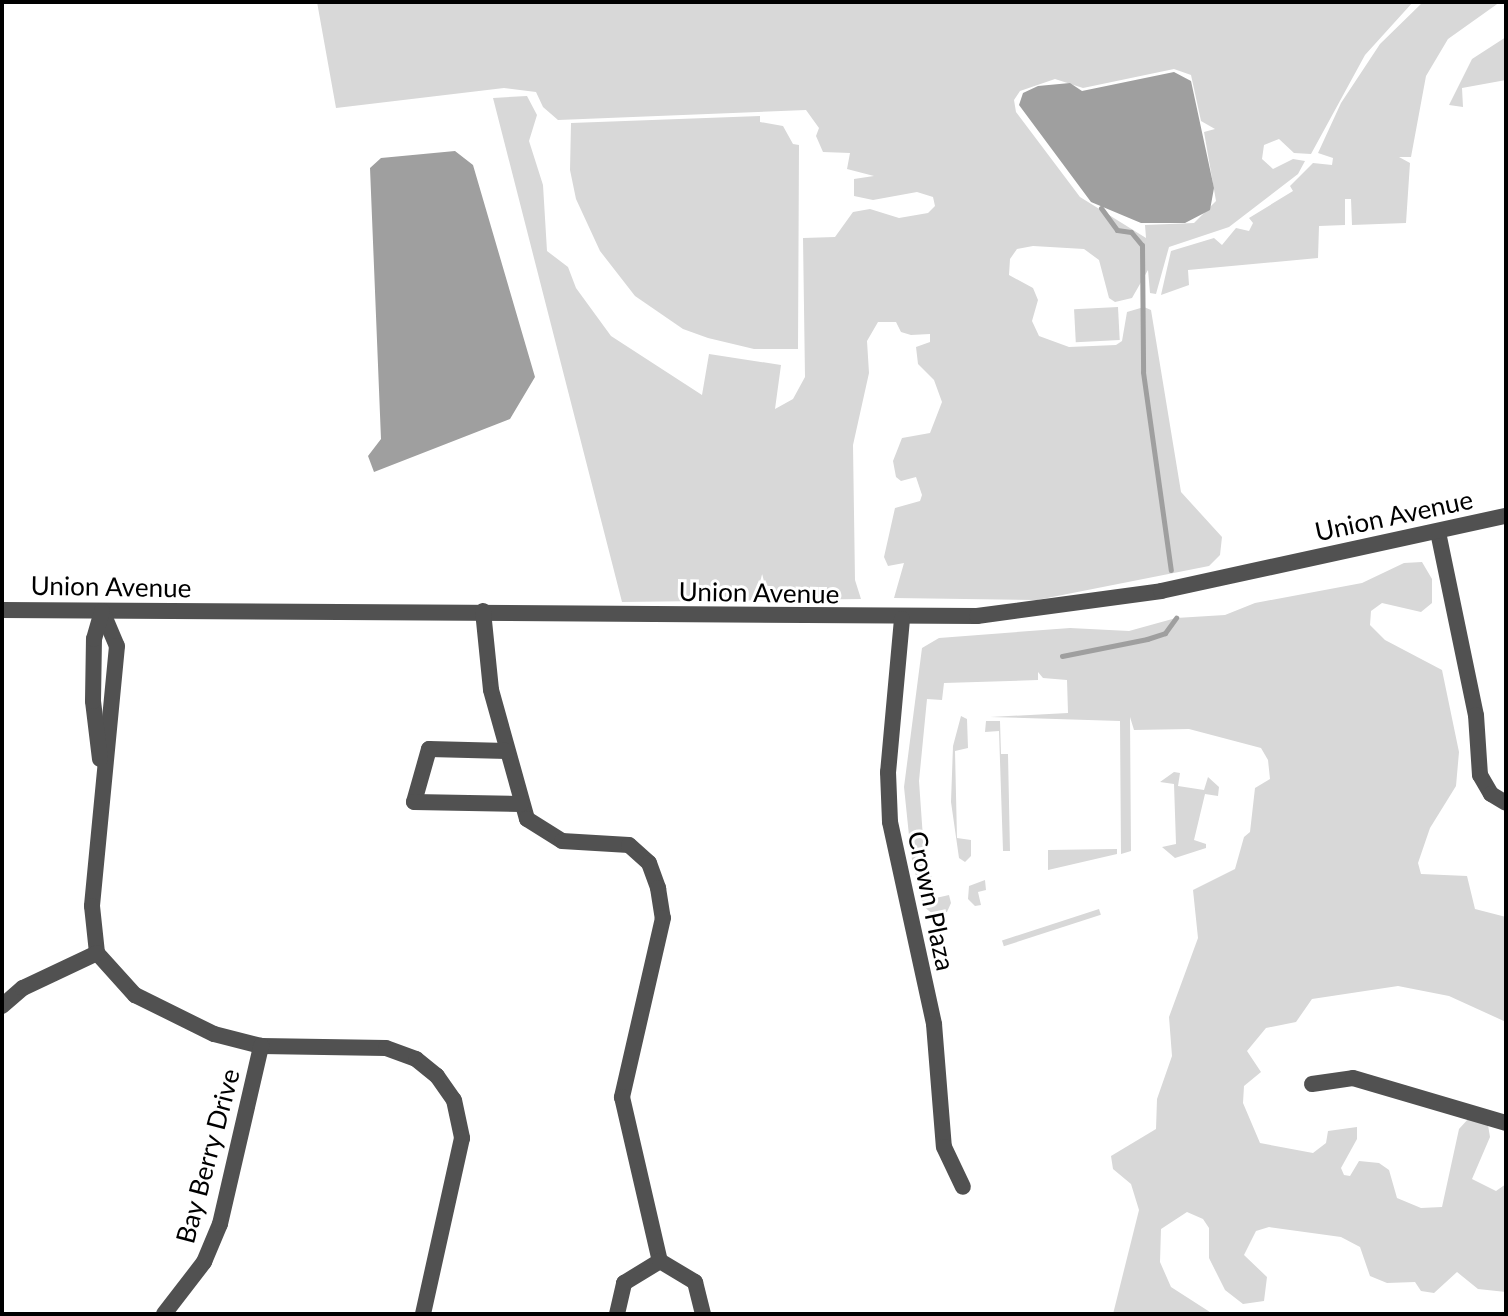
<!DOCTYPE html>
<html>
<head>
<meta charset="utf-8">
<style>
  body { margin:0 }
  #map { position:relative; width:1508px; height:1316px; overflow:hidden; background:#fff; font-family:Lato,sans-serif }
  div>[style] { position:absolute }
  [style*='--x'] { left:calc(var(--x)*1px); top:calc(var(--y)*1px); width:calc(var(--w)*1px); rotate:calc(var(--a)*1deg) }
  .green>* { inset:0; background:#d8d8d8; transform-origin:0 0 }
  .water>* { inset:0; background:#9f9f9f }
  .stream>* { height:5px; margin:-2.5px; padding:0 2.5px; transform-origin:2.5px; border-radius:2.5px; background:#9f9f9f }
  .minor>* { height:16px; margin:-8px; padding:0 8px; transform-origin:8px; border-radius:8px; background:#515151 }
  span { translate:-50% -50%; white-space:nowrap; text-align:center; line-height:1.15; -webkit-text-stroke:6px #fff; paint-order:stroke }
  .street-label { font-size:26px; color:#000 }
  .frame { position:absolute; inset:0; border:4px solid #000; pointer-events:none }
</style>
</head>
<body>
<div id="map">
  <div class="green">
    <div style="clip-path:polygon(evenodd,317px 2px,1413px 2px,1365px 55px,1311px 154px,1294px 153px,1279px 139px,1264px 145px,1262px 159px,1273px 169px,1293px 159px,1305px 161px,1298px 174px,1229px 227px,1169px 247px,1156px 294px,1150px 293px,1148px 270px,1132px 298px,1115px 302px,1109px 298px,1099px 260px,1084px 249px,1033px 246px,1017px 249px,1010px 259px,1009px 275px,1033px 288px,1038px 300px,1032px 321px,1039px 336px,1069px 347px,1116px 345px,1122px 341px,1127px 312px,1144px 307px,1151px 310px,1181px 492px,1222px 537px,1220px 555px,1209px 566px,1037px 600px,894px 598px,904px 563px,888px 566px,884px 557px,895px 508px,920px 501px,922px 495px,916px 477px,901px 481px,896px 477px,893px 461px,902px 438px,930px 433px,942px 402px,934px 380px,918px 364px,916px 347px,930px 342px,930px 334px,911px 335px,901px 332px,896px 322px,878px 322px,867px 341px,869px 373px,853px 445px,855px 580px,861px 599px,622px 602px,493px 98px,527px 96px,537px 115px,529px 141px,543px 185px,547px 251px,568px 267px,576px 288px,611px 336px,702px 395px,709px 354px,781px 365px,775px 409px,793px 399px,805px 377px,803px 238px,835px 237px,853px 212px,870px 209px,899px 218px,928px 213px,935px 206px,933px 197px,917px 192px,873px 200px,854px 196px,854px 179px,874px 176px,847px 169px,850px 153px,823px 152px,816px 136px,819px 128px,806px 110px,558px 120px,543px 107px,536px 92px,504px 88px,336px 108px,317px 2px,1174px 69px,1191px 75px,1201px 121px,1215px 129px,1204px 132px,1216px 201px,1194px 223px,1145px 225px,1146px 238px,1080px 197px,1016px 112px,1014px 100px,1020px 91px,1055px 79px,1083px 88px,1174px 69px)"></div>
    <div style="clip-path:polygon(1423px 2px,1500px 2px,1448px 39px,1426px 76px,1411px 157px,1399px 157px,1410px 163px,1406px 223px,1352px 225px,1351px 199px,1345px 199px,1345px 225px,1319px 226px,1318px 258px,1188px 270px,1189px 285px,1161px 295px,1171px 251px,1214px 238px,1222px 245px,1236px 228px,1249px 231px,1253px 223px,1249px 218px,1293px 191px,1290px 186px,1313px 163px,1332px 165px,1333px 158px,1318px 153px,1341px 103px,1380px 44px)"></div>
    <div style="clip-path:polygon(1506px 37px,1506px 80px,1462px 88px,1463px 107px,1449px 105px,1472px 59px)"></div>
    <div style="clip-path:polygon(760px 116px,760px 122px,783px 126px,793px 144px,799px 145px,798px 349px,754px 349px,708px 338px,683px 329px,635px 296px,600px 251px,576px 199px,570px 170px,571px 123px)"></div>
    <div style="left:1118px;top:307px;width:33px;height:44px;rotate:87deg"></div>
    <div style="clip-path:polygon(1422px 562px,1432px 579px,1432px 603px,1421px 612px,1382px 603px,1371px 611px,1370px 625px,1385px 640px,1442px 670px,1459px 752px,1456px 786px,1430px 828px,1418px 863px,1421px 874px,1467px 876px,1475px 909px,1506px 917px,1506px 1022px,1449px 996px,1398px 986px,1312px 999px,1296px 1022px,1266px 1028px,1247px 1051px,1261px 1072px,1244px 1086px,1243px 1103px,1260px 1143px,1313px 1153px,1326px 1143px,1328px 1131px,1357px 1127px,1357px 1139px,1341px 1168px,1344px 1175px,1350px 1176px,1359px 1161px,1379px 1163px,1389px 1170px,1397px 1198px,1421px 1208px,1442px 1207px,1459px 1129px,1469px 1118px,1488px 1125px,1490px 1137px,1472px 1179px,1496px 1191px,1506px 1184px,1506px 1292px,1478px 1289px,1457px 1272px,1434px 1293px,1421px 1291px,1415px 1282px,1387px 1283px,1370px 1276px,1360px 1247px,1341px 1237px,1269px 1227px,1256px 1231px,1244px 1255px,1267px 1277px,1264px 1301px,1243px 1304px,1225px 1290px,1209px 1258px,1209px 1228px,1203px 1219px,1187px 1212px,1161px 1229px,1160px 1262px,1171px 1287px,1213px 1314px,1113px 1314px,1139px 1210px,1131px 1184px,1113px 1169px,1111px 1156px,1156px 1129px,1157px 1099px,1172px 1056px,1169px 1017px,1198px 938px,1193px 890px,1235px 869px,1244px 837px,1250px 832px,1255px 788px,1270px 779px,1268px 760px,1261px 748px,1189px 729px,1134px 730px,1130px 717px,1131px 851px,1121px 854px,1120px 721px,990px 717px,1068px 713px,1067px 680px,1043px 678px,1038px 672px,1038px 680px,944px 683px,942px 700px,927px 699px,919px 781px,923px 838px,936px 898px,949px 895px,951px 903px,947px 912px,934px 915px,923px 906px,911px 855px,904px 787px,922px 648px,939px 638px,1070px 628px,1129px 631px,1176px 618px,1225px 615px,1255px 603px,1362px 583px,1404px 563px)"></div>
    <div style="clip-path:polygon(961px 716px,967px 719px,968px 748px,955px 751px,957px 838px,971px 840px,971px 856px,965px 862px,959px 858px,951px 802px,953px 746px)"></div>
    <div style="clip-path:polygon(986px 721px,1000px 721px,1001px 754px,1008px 754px,1010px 851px,1003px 851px,999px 731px,985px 732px)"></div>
    <div style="clip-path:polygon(1174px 772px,1180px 773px,1178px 786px,1204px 790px,1208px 777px,1219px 787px,1218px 796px,1205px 794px,1194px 840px,1206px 844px,1206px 848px,1175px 858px,1162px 847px,1176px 844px,1174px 784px,1160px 782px)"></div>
    <div style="clip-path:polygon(1117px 849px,1117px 854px,1048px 870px,1048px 850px)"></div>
    <div style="clip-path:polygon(985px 880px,986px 890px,978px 892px,981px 905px,975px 906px,968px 899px,969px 886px)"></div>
    <div style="left:1099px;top:909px;width:6px;height:102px;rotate:72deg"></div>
  </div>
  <div class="water">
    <div style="clip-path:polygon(1174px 72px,1191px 81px,1214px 188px,1210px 210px,1185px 223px,1141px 223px,1091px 202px,1019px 105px,1023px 93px,1038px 86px,1070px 83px,1082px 91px)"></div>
    <div style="clip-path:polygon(455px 151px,473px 165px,535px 377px,510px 419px,374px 472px,368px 456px,381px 439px,370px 168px,381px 158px)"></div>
  </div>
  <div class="stream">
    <div style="--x:1101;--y:208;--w:27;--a:54"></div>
    <div style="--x:1117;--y:230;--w:14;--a:8"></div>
    <div style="--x:1131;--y:232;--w:17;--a:50"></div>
    <div style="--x:1142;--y:245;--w:127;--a:89.5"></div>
    <div style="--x:1143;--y:372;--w:200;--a:82"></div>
    <div style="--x:1062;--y:656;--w:87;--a:-11.3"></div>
    <div style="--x:1147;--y:639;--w:19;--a:-18"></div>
    <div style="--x:1165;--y:633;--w:19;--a:-54"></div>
  </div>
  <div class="minor">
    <div style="--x:1438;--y:532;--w:187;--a:78.3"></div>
    <div style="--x:1476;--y:715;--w:60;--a:86.2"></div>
    <div style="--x:1480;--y:775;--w:22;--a:60"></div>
    <div style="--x:1491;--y:794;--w:17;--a:31"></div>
    <div style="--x:2;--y:610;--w:975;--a:0.35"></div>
    <div style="--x:977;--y:616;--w:186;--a:-7.7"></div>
    <div style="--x:1161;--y:591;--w:353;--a:-12.3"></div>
    <div style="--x:102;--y:611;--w:38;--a:67"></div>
    <div style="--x:117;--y:646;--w:261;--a:95.5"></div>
    <div style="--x:92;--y:906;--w:47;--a:83.9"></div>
    <div style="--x:97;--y:953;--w:57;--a:47.9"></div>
    <div style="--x:135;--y:995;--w:88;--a:26.3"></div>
    <div style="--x:214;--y:1034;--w:49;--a:14.3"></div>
    <div style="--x:261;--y:1046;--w:125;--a:0.9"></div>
    <div style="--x:386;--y:1048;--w:32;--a:20"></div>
    <div style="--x:416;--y:1059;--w:27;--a:39"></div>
    <div style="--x:437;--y:1076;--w:29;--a:55"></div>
    <div style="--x:454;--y:1100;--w:39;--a:78"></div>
    <div style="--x:462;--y:1138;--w:180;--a:102.5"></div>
    <div style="--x:483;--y:611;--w:79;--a:84.2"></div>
    <div style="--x:491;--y:690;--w:134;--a:74.4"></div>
    <div style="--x:527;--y:819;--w:41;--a:32.2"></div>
    <div style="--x:562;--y:841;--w:67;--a:3.4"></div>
    <div style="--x:629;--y:845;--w:27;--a:42"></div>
    <div style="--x:649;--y:863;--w:27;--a:70"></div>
    <div style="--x:658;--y:888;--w:30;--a:81"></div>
    <div style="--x:663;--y:918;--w:184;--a:102.9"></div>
    <div style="--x:622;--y:1097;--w:168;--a:77"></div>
    <div style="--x:902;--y:619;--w:154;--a:95.2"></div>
    <div style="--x:888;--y:772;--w:50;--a:87.7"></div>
    <div style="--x:890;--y:822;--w:207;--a:77.7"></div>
    <div style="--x:934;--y:1024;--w:123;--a:85.4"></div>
    <div style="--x:944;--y:1147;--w:44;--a:64.6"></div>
    <div style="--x:507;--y:751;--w:78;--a:-178.5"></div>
    <div style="--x:429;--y:749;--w:55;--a:105.8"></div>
    <div style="--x:414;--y:802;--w:107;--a:1.1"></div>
    <div style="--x:100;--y:759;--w:58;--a:-96.9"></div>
    <div style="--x:93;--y:701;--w:62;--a:-89.1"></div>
    <div style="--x:94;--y:639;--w:29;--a:-74"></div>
    <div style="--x:2;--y:1006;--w:28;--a:-41"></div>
    <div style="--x:23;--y:988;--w:82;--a:-25.3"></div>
    <div style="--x:1312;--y:1084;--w:41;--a:-8.3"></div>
    <div style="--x:1353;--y:1078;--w:159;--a:16.4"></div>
    <div style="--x:164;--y:1314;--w:66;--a:-52.4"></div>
    <div style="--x:204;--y:1262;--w:41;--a:-67.2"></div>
    <div style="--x:220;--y:1224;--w:183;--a:-77"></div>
    <div style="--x:617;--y:1314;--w:32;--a:-77"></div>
    <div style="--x:624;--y:1283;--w:42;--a:-31.4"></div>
    <div style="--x:660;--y:1261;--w:41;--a:31"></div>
    <div style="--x:695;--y:1282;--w:33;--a:76"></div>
  </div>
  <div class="street-label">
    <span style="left:1394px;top:516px;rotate:-12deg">Union Avenue</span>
    <span style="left:111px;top:587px;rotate:1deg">Union Avenue</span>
    <span style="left:759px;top:593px;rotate:1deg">Union Avenue</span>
    <span style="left:931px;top:901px;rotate:78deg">Crown Plaza</span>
    <span style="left:208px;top:1156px;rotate:-75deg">Bay Berry Drive</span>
  </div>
  <div class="frame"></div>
</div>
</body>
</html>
